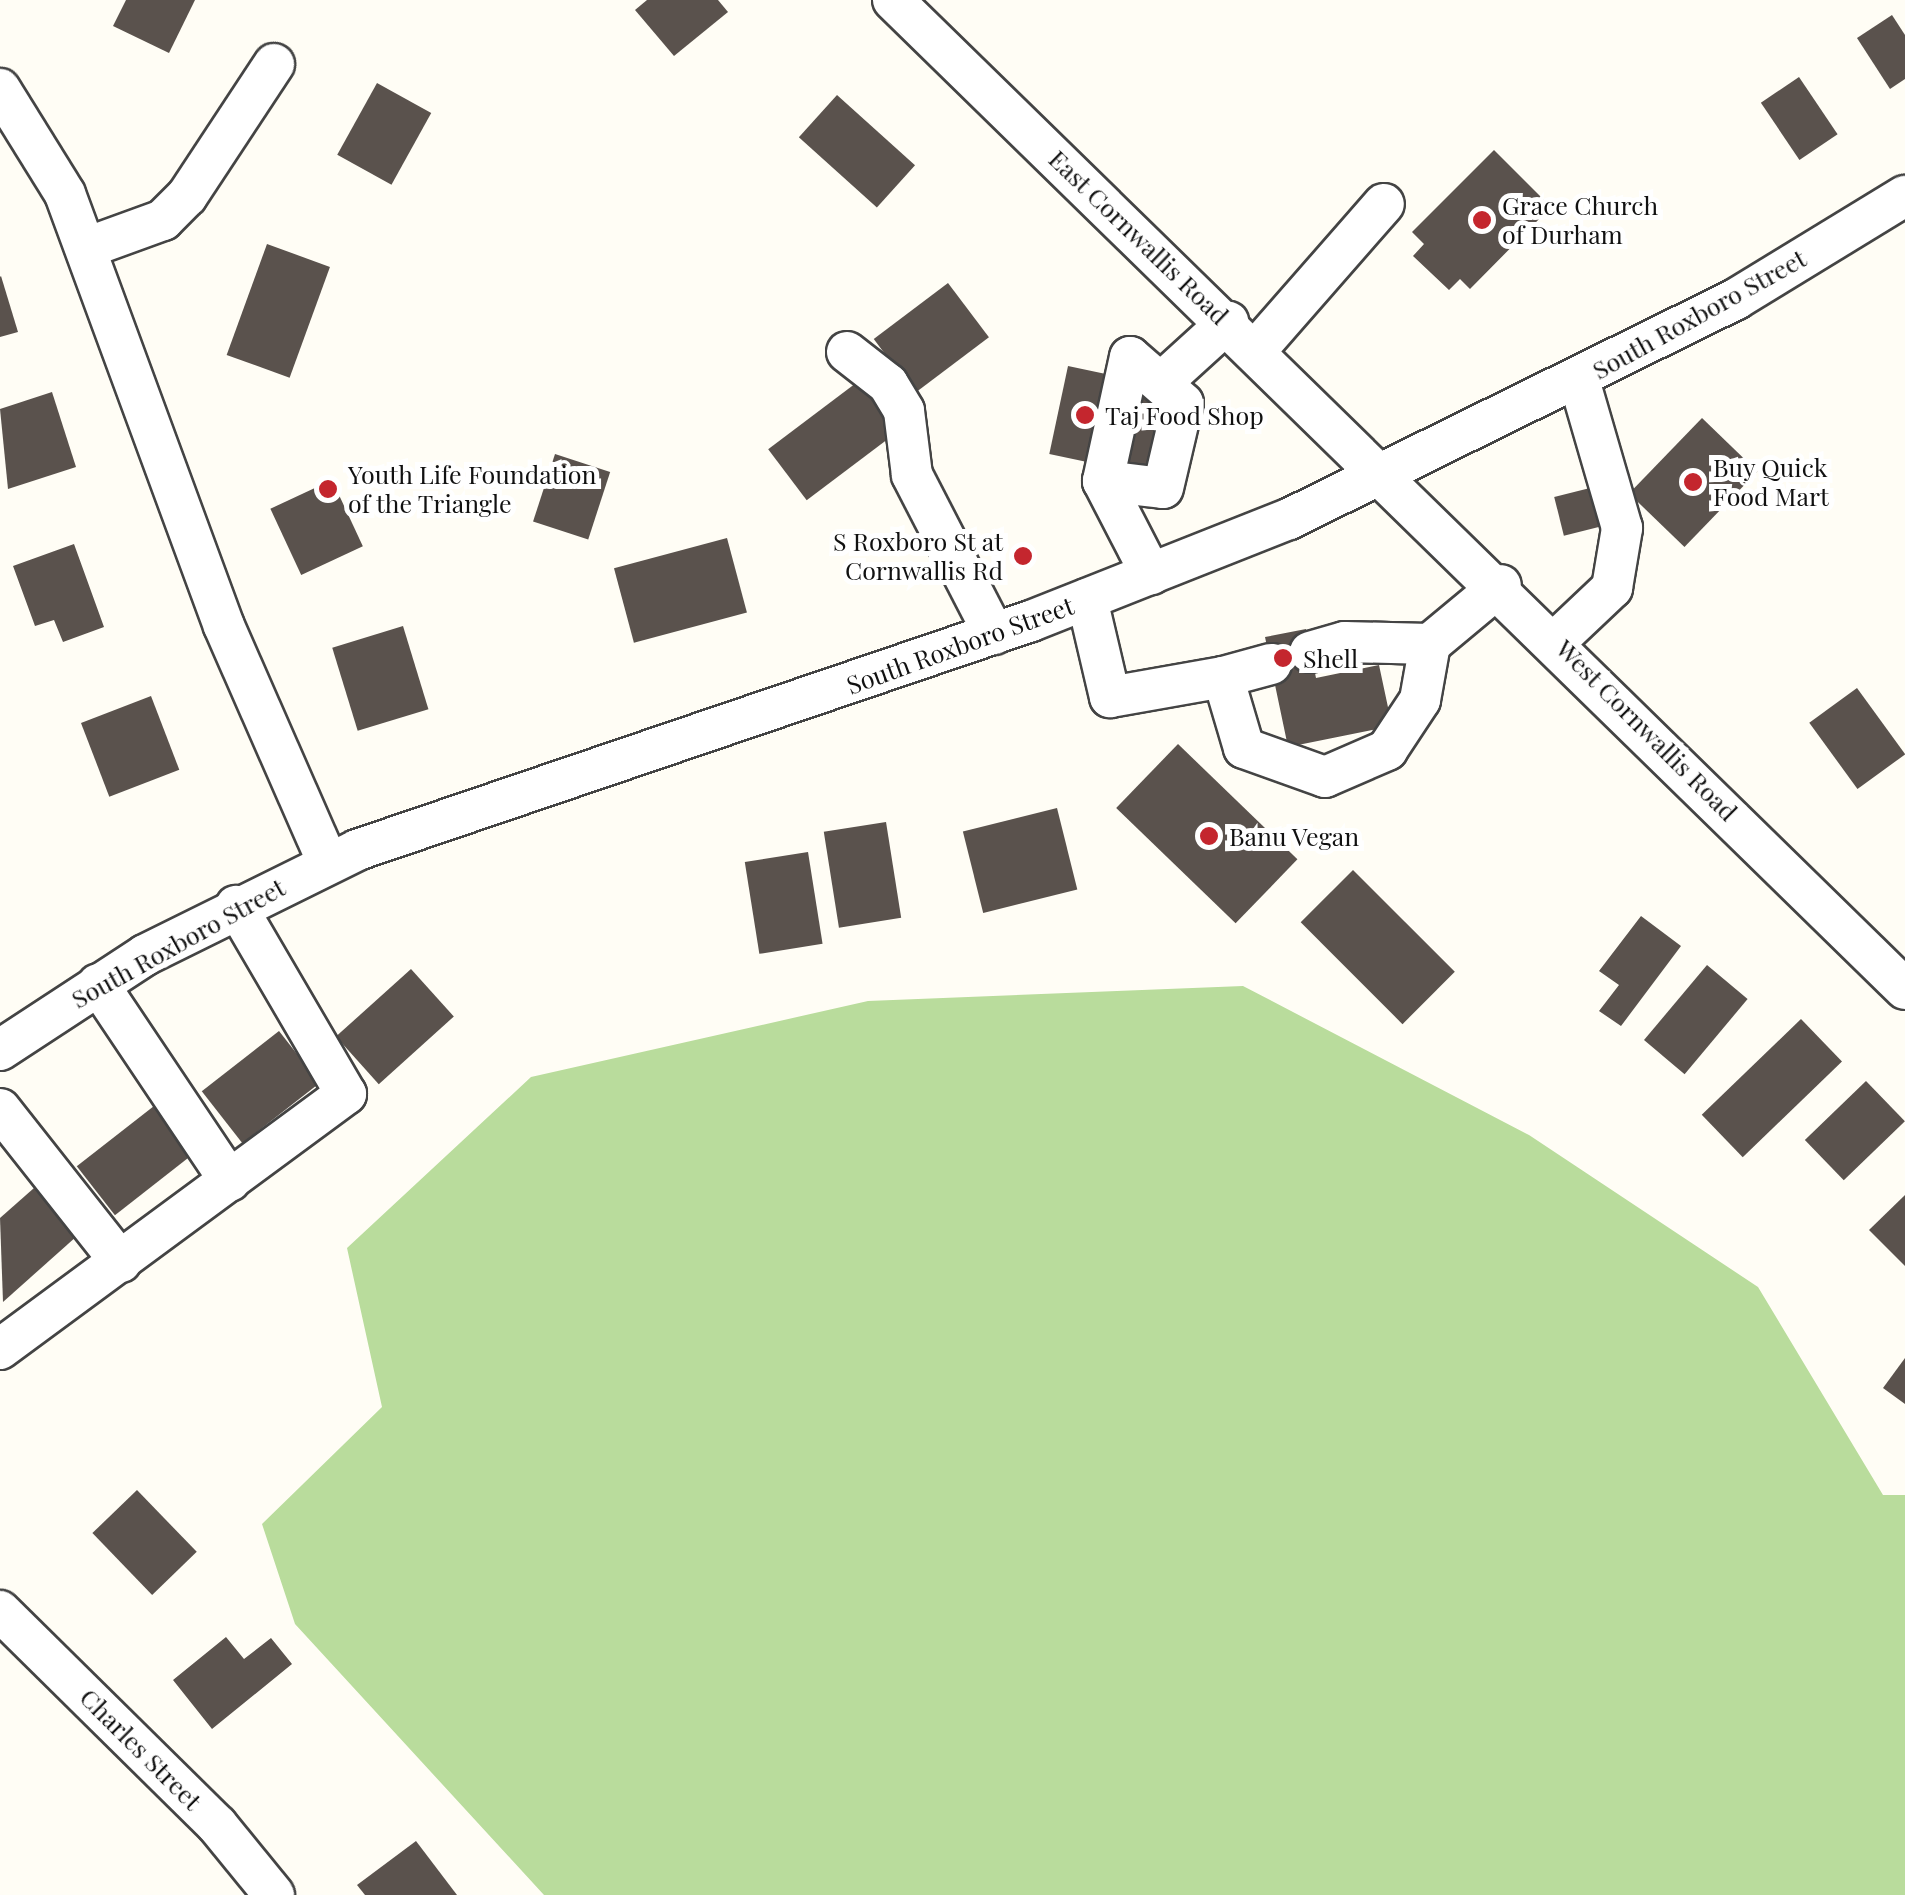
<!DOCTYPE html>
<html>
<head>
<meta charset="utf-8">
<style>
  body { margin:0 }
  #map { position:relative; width:1905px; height:1895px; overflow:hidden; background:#fffdf5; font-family:"Playfair Display",serif }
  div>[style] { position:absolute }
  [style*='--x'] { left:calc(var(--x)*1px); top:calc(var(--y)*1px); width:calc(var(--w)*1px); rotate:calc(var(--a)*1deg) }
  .forest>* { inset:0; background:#b9dc9c }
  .building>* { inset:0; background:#5a524d; transform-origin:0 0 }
  .roads { filter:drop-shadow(2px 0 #444) drop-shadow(-2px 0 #444) drop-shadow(0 2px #444) drop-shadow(0 -2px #444) }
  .minor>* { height:40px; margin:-20px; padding:0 20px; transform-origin:20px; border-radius:20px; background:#fff }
  .dots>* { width:28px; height:28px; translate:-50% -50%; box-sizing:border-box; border:5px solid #fff; border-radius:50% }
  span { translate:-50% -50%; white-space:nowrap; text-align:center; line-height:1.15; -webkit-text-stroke:10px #fff; paint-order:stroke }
  .poi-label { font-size:25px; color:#111 }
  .left { translate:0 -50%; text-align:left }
  .right { translate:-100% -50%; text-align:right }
  .street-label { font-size:25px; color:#111 }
</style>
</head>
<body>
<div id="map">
  <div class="forest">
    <div style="clip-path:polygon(1243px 986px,1529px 1135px,1758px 1287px,1883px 1495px,1905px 1495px,1905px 1895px,544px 1895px,295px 1624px,262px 1524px,382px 1407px,347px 1248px,531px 1077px,868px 1001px)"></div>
  </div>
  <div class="building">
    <div style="clip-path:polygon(126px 0,195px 0,169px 53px,113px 26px)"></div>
    <div style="clip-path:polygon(647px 0,718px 0,728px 12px,674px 56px,635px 10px)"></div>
    <div style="clip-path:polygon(1892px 15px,1905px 35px,1905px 79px,1890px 89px,1857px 38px)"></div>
    <div style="left:1799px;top:77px;width:69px;height:46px;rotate:56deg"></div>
    <div style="left:377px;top:83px;width:62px;height:82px;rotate:29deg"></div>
    <div style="left:837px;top:95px;width:105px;height:57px;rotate:42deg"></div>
    <div style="clip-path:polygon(1494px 150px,1551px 207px,1470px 289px,1460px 279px,1449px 290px,1413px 256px,1424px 244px,1412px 232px)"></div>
    <div style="left:267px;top:244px;width:67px;height:118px;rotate:20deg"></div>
    <div style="clip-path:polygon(1px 276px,18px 332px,0 337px,0 277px)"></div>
    <div style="left:948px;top:283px;width:68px;height:93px;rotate:53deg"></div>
    <div style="left:1068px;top:366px;width:52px;height:90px;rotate:12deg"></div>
    <div style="left:864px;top:377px;width:64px;height:120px;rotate:53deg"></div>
    <div style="left:1127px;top:390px;width:41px;height:74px;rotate:10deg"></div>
    <div style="clip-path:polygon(52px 392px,76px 467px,8px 489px,0 409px)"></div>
    <div style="left:1702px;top:418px;width:77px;height:105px;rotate:44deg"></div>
    <div style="left:555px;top:454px;width:58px;height:71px;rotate:18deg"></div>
    <div style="left:332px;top:480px;width:73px;height:68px;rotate:65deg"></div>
    <div style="left:1594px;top:487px;width:40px;height:41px;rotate:76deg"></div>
    <div style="left:727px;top:538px;width:77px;height:117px;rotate:75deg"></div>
    <div style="clip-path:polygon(74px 544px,104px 627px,63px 642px,54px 620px,35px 626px,13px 566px)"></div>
    <div style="left:403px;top:626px;width:87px;height:74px;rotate:73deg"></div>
    <div style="clip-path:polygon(1306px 629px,1316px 678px,1379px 665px,1392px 726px,1288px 747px,1265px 637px)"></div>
    <div style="left:1857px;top:688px;width:82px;height:59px;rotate:54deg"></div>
    <div style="left:151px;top:696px;width:79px;height:75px;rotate:69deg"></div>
    <div style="left:1178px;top:744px;width:166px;height:89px;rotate:44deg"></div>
    <div style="left:1057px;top:808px;width:84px;height:97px;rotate:76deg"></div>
    <div style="left:886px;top:822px;width:97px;height:63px;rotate:81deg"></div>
    <div style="left:808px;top:852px;width:93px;height:64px;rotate:81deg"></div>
    <div style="left:1353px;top:870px;width:144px;height:74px;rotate:45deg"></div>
    <div style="clip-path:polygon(1641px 916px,1681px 946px,1621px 1026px,1599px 1011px,1619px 985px,1599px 971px)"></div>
    <div style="left:1707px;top:965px;width:53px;height:98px;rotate:40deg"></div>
    <div style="left:411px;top:969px;width:64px;height:101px;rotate:48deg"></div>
    <div style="left:1801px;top:1019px;width:59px;height:138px;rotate:46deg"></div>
    <div style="left:279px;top:1031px;width:66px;height:98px;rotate:52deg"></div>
    <div style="left:1866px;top:1081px;width:56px;height:85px;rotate:46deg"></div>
    <div style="left:154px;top:1106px;width:62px;height:98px;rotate:52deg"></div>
    <div style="clip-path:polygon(34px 1188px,77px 1236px,3px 1302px,0 1218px)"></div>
    <div style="clip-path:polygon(1905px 1195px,1905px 1266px,1869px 1230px)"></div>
    <div style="clip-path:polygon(1905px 1358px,1905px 1404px,1883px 1388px)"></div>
    <div style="left:137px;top:1490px;width:86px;height:62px;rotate:46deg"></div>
    <div style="clip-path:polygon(226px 1637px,244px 1659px,271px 1638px,292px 1664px,212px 1729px,173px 1680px)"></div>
    <div style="clip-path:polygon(416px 1841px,457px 1895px,365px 1895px,357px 1885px)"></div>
  </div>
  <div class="roads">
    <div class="minor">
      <div style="--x:893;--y:0;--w:1415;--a:44.34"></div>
      <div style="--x:0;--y:89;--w:123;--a:58.2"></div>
      <div style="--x:65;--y:194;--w:460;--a:69.8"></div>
      <div style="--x:224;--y:626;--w:259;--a:66.3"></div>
      <div style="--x:86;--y:248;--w:82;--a:-20"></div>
      <div style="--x:163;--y:220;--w:34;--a:-45"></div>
      <div style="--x:187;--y:196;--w:158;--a:-56.6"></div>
      <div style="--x:1256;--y:350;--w:194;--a:-48.8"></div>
      <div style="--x:847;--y:352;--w:52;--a:38"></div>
      <div style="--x:888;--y:384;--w:31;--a:59"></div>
      <div style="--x:904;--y:411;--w:64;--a:82.9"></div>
      <div style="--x:912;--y:475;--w:179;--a:62.7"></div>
      <div style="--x:1161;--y:383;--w:91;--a:-42.3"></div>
      <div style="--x:1103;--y:481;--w:60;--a:6.7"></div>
      <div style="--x:1163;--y:488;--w:87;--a:-76.8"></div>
      <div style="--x:1183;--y:403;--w:70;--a:-139"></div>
      <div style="--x:1130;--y:357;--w:127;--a:102.3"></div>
      <div style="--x:1103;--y:481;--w:105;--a:62.7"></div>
      <div style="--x:1087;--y:599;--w:101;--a:76.8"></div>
      <div style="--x:1110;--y:697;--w:115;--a:-10"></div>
      <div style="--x:1223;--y:677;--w:74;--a:73.5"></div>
      <div style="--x:1244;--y:748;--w:86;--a:19.7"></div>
      <div style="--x:1325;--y:777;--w:68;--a:-23.5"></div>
      <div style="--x:1387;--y:750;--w:60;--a:-56.6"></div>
      <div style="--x:1420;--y:700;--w:57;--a:-79.9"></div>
      <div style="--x:1430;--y:644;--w:92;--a:-39.7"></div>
      <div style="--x:1557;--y:640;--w:76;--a:-43.4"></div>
      <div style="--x:1612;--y:588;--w:61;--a:-80.5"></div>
      <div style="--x:1622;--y:528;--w:154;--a:-106.2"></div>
      <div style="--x:1310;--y:652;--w:36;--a:-16"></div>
      <div style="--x:1345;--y:642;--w:85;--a:1.3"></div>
      <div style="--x:1223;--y:677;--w:50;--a:-15.2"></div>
      <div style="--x:98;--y:984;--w:237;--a:56.2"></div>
      <div style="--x:0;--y:1050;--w:173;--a:-33.2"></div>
      <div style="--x:145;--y:955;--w:237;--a:-26.3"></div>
      <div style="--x:357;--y:850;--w:712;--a:-18.77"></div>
      <div style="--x:1031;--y:621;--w:277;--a:-21.6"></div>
      <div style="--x:1289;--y:519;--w:498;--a:-26.2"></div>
      <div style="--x:1736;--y:299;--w:198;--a:-31.4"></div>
      <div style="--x:0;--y:1109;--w:195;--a:51.7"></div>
      <div style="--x:0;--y:1349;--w:430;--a:-36.4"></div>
      <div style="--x:346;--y:1094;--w:218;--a:-120.3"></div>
      <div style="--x:0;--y:1611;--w:305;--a:44.6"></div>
      <div style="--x:217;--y:1825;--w:90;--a:50.8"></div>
    </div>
  </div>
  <div class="dots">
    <div style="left:1482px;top:220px;background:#c4262e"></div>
    <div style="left:1085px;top:415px;background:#c4262e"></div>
    <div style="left:1693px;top:482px;background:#c4262e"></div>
    <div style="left:328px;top:489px;background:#c4262e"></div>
    <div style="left:1023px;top:556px;background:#c4262e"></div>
    <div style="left:1283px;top:658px;background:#c4262e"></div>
    <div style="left:1209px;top:836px;background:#c4262e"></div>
  </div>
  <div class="poi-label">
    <span class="left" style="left:1502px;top:220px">Grace Church<br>of Durham</span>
    <span class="left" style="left:1105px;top:415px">Taj Food Shop</span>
    <span class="left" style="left:1713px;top:482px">Buy Quick<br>Food Mart</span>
    <span class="left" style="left:348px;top:489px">Youth Life Foundation<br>of the Triangle</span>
    <span class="right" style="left:1003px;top:556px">S Roxboro St at<br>Cornwallis Rd</span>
    <span class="left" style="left:1303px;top:658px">Shell</span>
    <span class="left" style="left:1229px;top:836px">Banu Vegan</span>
  </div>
  <div class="street-label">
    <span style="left:1139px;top:237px;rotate:44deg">East Cornwallis Road</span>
    <span style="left:1699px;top:314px;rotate:-29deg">South Roxboro Street</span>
    <span style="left:960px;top:645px;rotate:-20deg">South Roxboro Street</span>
    <span style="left:1647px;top:730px;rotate:45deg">West Cornwallis Road</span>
    <span style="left:178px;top:943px;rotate:-29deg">South Roxboro Street</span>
    <span style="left:141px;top:1749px;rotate:45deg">Charles Street</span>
  </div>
</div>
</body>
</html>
